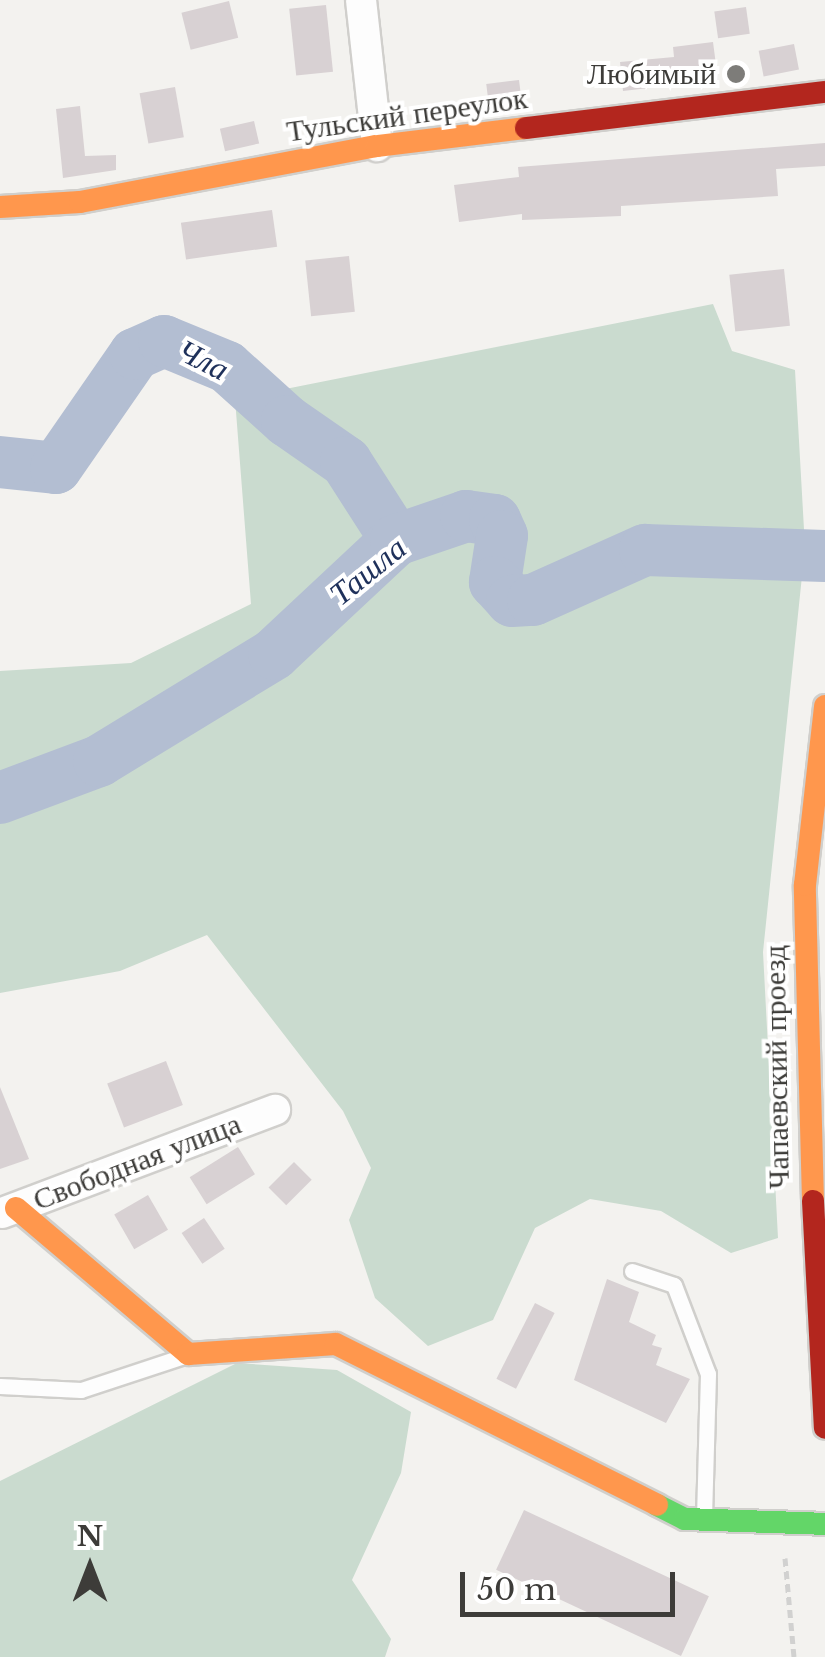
<!DOCTYPE html>
<html>
<head>
<meta charset="utf-8">
<style>
  body { margin:0 }
  #map { position:relative; width:825px; height:1657px; overflow:hidden; background:#f3f2ef; font-family:"Libre Baskerville",serif }
  div>[style] { position:absolute }
  [style*='--x'] { left:calc(var(--x)*1px); top:calc(var(--y)*1px); width:calc(var(--w)*1px); rotate:calc(var(--a)*1deg) }
  .green>* { inset:0; background:#cadbcf }
  .river>* { height:52px; margin:-26px; padding:0 26px; transform-origin:26px; border-radius:26px; background:#b3bed2 }
  .building>* { inset:0; background:#d8d1d3; transform-origin:0 0 }
  .path>* { height:5px; margin-top:-2.5px; transform-origin:0; background:repeating-linear-gradient(90deg,#d1d1d0 0 8px,transparent 0 13px) }
  .roads { filter:drop-shadow(2px 0 #d0cfcc) drop-shadow(-2px 0 #d0cfcc) drop-shadow(0 2px #d0cfcc) drop-shadow(0 -2px #d0cfcc) }
  .lane>* { height:15px; margin:-7.5px; padding:0 7.5px; transform-origin:7.5px; border-radius:7.5px; background:#fdfdfd }
  .street>* { height:30px; margin:-15px; padding:0 15px; transform-origin:15px; border-radius:15px; background:#fdfdfd }
  .fast>* { height:22px; margin:-11px; padding:0 11px; transform-origin:11px; border-radius:11px; background:#63d668 }
  .slow>* { height:22px; margin:-11px; padding:0 11px; transform-origin:11px; border-radius:11px; background:#ff974d }
  .jam>* { height:22px; margin:-11px; padding:0 11px; transform-origin:11px; border-radius:11px; background:#b3261e }
  .dots>* { width:28px; height:28px; translate:-50% -50%; box-sizing:border-box; border:5px solid #fff; border-radius:50% }
  span { translate:-50% -50%; white-space:nowrap; text-align:center; line-height:1.15; -webkit-text-stroke:8px #fff; paint-order:stroke }
  .poi-label { font-size:30px; color:#3d3c39 }
  .right { translate:-100% -50%; text-align:right }
  .street-label { font-size:30px; color:#3d3c39 }
  .water-label { font-size:32px; color:#1e305a; font-style:italic }
  .north { position:absolute; left:40px; top:1517px; width:100px; height:100px; -webkit-text-stroke:8px #fff; paint-order:stroke; rotate:0deg; font-size:28px; font-weight:700; line-height:40px; text-align:center; color:#3d3c39 }
  .north::after { content:''; display:block; margin:auto; width:35px; height:45px; background:#3d3c39; clip-path:polygon(50% 0,100% 100%,50% 72%,0 100%) }
  .scale { position:absolute; left:460px; top:1572px; width:215px; height:45px; box-sizing:border-box; border:5px solid #3d3c39; border-top:0; padding-left:12px; font-size:30px; line-height:35px; white-space:nowrap; color:#3d3c39; -webkit-text-stroke:8px #fff; paint-order:stroke }
</style>
</head>
<body>
<div id="map">
  <div class="green">
    <div style="clip-path:polygon(713px 304px,732px 351px,795px 370px,805px 547px,763px 952px,778px 1238px,731px 1253px,661px 1211px,590px 1199px,535px 1228px,493px 1320px,428px 1346px,375px 1298px,349px 1220px,371px 1168px,343px 1111px,207px 935px,120px 971px,0 993px,0 671px,131px 663px,251px 604px,235px 399px)"></div>
    <div style="clip-path:polygon(237px 1363px,337px 1370px,411px 1412px,401px 1473px,352px 1580px,391px 1639px,385px 1657px,0 1657px,0 1481px)"></div>
  </div>
  <div class="river">
    <div style="--x:0;--y:462;--w:56;--a:6.1"></div>
    <div style="--x:56;--y:468;--w:139;--a:-55.3"></div>
    <div style="--x:135;--y:354;--w:32;--a:-24"></div>
    <div style="--x:164;--y:341;--w:68;--a:22.4"></div>
    <div style="--x:227;--y:367;--w:81;--a:42"></div>
    <div style="--x:287;--y:421;--w:72;--a:34.8"></div>
    <div style="--x:346;--y:462;--w:93;--a:57.3"></div>
    <div style="--x:0;--y:798;--w:106;--a:-20.5"></div>
    <div style="--x:99;--y:761;--w:205;--a:-31.4"></div>
    <div style="--x:274;--y:654;--w:167;--a:-43.1"></div>
    <div style="--x:396;--y:540;--w:74;--a:-18.9"></div>
    <div style="--x:466;--y:516;--w:29;--a:8"></div>
    <div style="--x:495;--y:520;--w:17;--a:66"></div>
    <div style="--x:502;--y:536;--w:47;--a:98.7"></div>
    <div style="--x:495;--y:582;--w:25;--a:48"></div>
    <div style="--x:512;--y:601;--w:21;--a:-3"></div>
    <div style="--x:533;--y:600;--w:123;--a:-24.1"></div>
    <div style="--x:645;--y:550;--w:180;--a:1.9"></div>
  </div>
  <div class="building">
    <div style="left:229px;top:1px;width:38px;height:49px;rotate:76deg"></div>
    <div style="left:326px;top:5px;width:67px;height:37px;rotate:84deg"></div>
    <div style="left:746px;top:7px;width:27px;height:32px;rotate:82deg"></div>
    <div style="clip-path:polygon(713px 42px,718px 80px,623px 91px,620px 62px,674px 57px,673px 47px)"></div>
    <div style="left:794px;top:44px;width:26px;height:36px;rotate:79deg"></div>
    <div style="left:519px;top:80px;width:23px;height:33px;rotate:83deg"></div>
    <div style="left:175px;top:87px;width:51px;height:36px;rotate:80deg"></div>
    <div style="clip-path:polygon(80px 106px,85px 156px,116px 155px,116px 170px,63px 178px,56px 109px)"></div>
    <div style="left:254px;top:121px;width:23px;height:35px;rotate:77deg"></div>
    <div style="clip-path:polygon(825px 143px,825px 166px,776px 169px,778px 196px,621px 206px,621px 216px,522px 220px,522px 214px,459px 222px,454px 185px,519px 177px,518px 167px)"></div>
    <div style="left:272px;top:210px;width:37px;height:92px;rotate:82deg"></div>
    <div style="left:349px;top:256px;width:56px;height:44px;rotate:84deg"></div>
    <div style="left:784px;top:269px;width:57px;height:55px;rotate:84deg"></div>
    <div style="left:166px;top:1061px;width:47px;height:63px;rotate:69deg"></div>
    <div style="clip-path:polygon(0 1087px,29px 1159px,0 1169px)"></div>
    <div style="left:238px;top:1147px;width:32px;height:57px;rotate:58deg"></div>
    <div style="left:294px;top:1162px;width:25px;height:36px;rotate:45deg"></div>
    <div style="left:148px;top:1195px;width:40px;height:39px;rotate:60deg"></div>
    <div style="left:204px;top:1218px;width:37px;height:27px;rotate:56deg"></div>
    <div style="clip-path:polygon(607px 1279px,639px 1292px,629px 1322px,656px 1335px,652px 1345px,662px 1348px,656px 1365px,690px 1379px,666px 1423px,574px 1380px)"></div>
    <div style="left:535px;top:1303px;width:22px;height:85px;rotate:27deg"></div>
    <div style="left:524px;top:1510px;width:204px;height:66px;rotate:25deg"></div>
  </div>
  <div class="path">
    <div style="--x:785;--y:1558;--w:99;--a:84.8"></div>
  </div>
  <div class="roads">
    <div class="lane">
      <div style="--x:632;--y:1271;--w:44;--a:18.4"></div>
      <div style="--x:674;--y:1285;--w:95;--a:69.1"></div>
      <div style="--x:708;--y:1374;--w:142;--a:91.6"></div>
      <div style="--x:0;--y:1386;--w:81;--a:2.8"></div>
      <div style="--x:81;--y:1390;--w:108;--a:-18.3"></div>
    </div>
    <div class="street">
      <div style="--x:361;--y:0;--w:147;--a:83.7"></div>
      <div style="--x:2;--y:1213;--w:292;--a:-20.7"></div>
    </div>
    <div class="fast">
      <div style="--x:657;--y:1505;--w:31;--a:27"></div>
      <div style="--x:685;--y:1519;--w:140;--a:2"></div>
    </div>
    <div class="slow">
      <div style="--x:0;--y:207;--w:80;--a:-3.6"></div>
      <div style="--x:80;--y:202;--w:302;--a:-10.7"></div>
      <div style="--x:377;--y:146;--w:150;--a:-6.9"></div>
      <div style="--x:813;--y:1201;--w:316;--a:-91.5"></div>
      <div style="--x:805;--y:885;--w:180;--a:-83.6"></div>
      <div style="--x:16;--y:1208;--w:226;--a:40.3"></div>
      <div style="--x:188;--y:1354;--w:148;--a:-3.9"></div>
      <div style="--x:336;--y:1344;--w:359;--a:26.6"></div>
    </div>
    <div class="jam">
      <div style="--x:526;--y:128;--w:301;--a:-6.9"></div>
      <div style="--x:813;--y:1201;--w:227;--a:87"></div>
    </div>
  </div>
  <div class="dots">
    <div style="left:736px;top:74px;background:#7d7c79"></div>
  </div>
  <div class="poi-label">
    <span class="right" style="left:716px;top:74px">Любимый</span>
  </div>
  <div class="street-label">
    <span style="left:407px;top:115px;rotate:-8deg">Тульский переулок</span>
    <span style="left:777px;top:1067px;rotate:-91deg">Чапаевский проезд</span>
    <span style="left:137px;top:1162px;rotate:-21deg">Свободная улица</span>
  </div>
  <div class="water-label">
    <span style="left:203px;top:360px;rotate:27deg">Чла</span>
    <span style="left:368px;top:571px;rotate:-39deg">Ташла</span>
  </div>
  <div class="north">N</div>
  <div class="scale">50 m</div>
</div>
</body>
</html>
